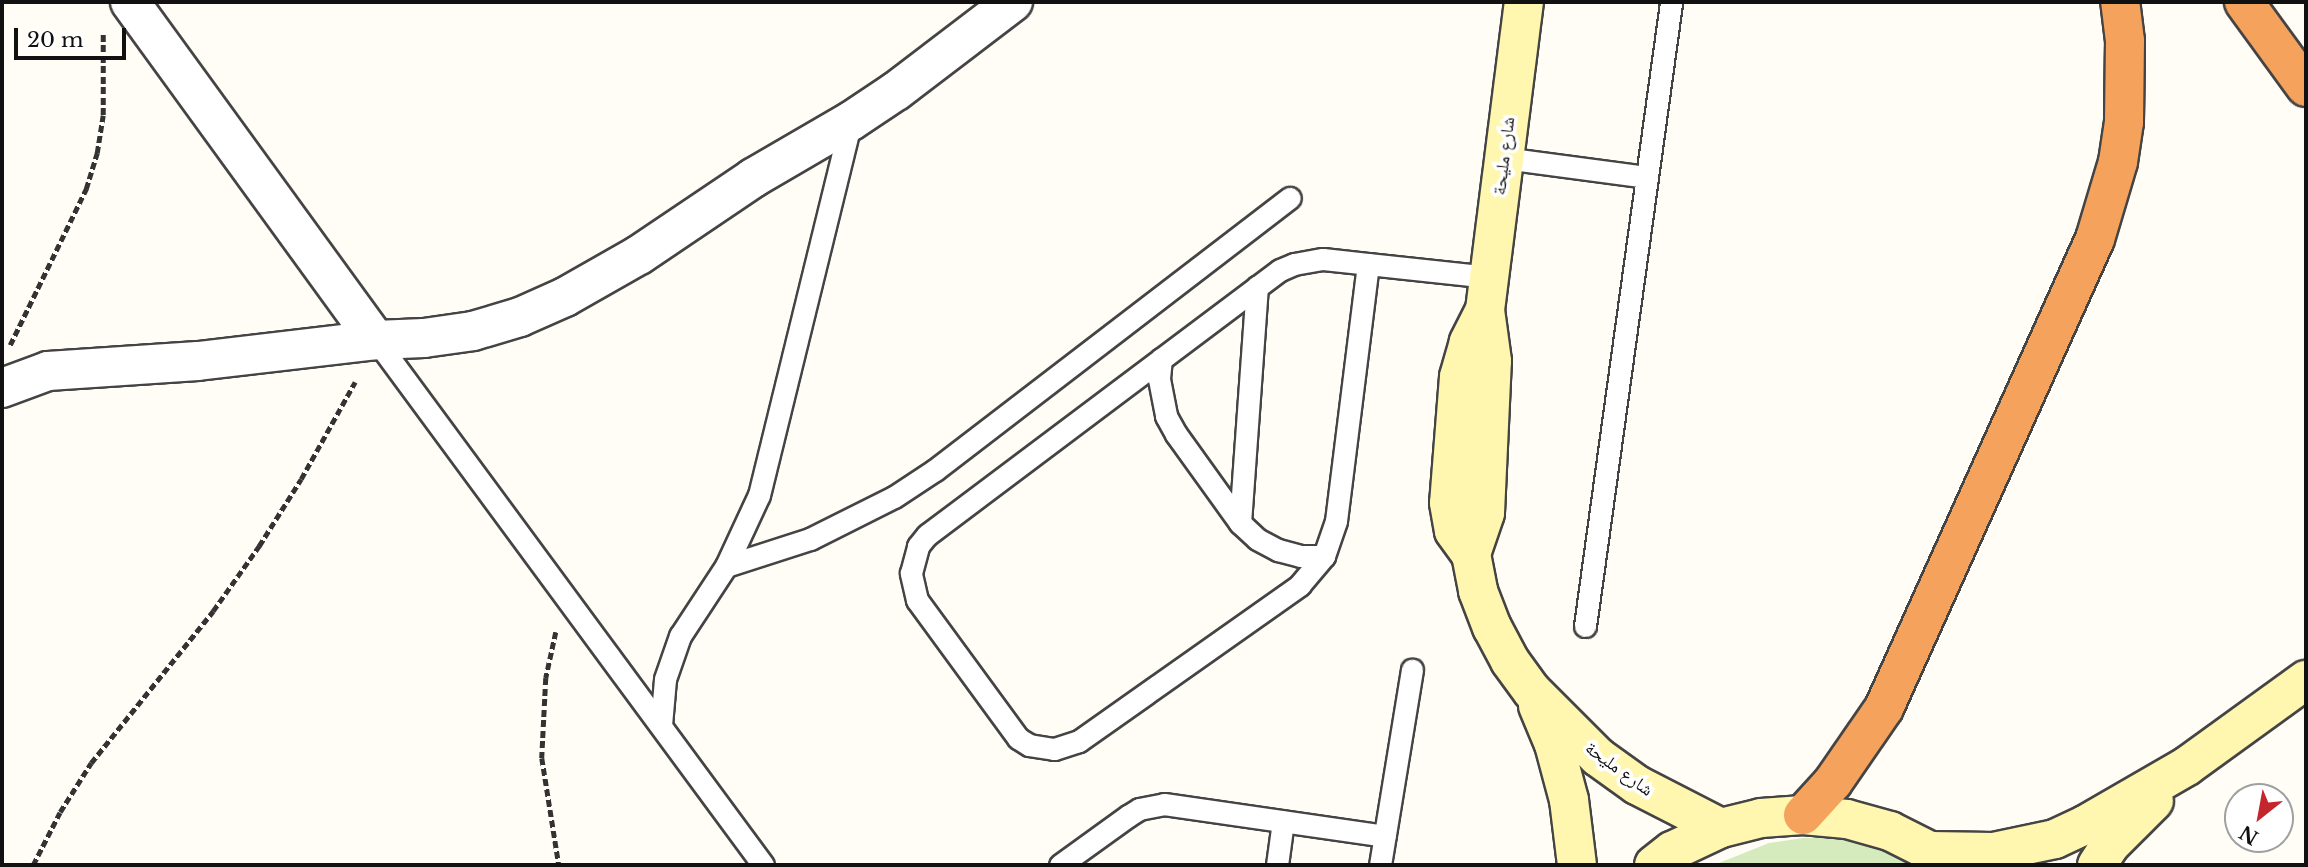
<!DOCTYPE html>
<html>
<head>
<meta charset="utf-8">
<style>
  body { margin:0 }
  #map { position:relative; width:2308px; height:867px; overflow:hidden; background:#fffdf5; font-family:"Libre Baskerville","Noto Naskh Arabic",serif }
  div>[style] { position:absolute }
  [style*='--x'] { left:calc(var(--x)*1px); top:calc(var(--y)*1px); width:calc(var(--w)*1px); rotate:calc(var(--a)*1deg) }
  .green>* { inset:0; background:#d5ebbd }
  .path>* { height:4.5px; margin-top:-2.25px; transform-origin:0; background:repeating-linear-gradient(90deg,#333 0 7px,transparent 0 10.5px) }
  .roads { filter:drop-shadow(2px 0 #444) drop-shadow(-2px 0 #444) drop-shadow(0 2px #444) drop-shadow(0 -2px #444) }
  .lane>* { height:21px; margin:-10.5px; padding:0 10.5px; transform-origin:10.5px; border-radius:10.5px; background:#fff }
  .street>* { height:38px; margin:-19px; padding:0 19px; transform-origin:19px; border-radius:19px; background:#fff }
  .secondary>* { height:38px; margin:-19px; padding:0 19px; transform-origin:19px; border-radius:19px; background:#fff6b0 }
  .highway>* { height:38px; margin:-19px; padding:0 19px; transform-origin:19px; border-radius:19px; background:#f5a25d }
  span { translate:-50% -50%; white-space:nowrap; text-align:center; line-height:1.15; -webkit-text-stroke:7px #fff; paint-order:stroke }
  .street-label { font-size:18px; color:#111 }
  .frame { position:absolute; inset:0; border:4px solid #111; pointer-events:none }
  .north { position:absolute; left:2224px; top:783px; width:70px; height:70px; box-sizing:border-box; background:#fff; border:2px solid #a0a0a0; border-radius:50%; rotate:211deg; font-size:19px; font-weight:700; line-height:28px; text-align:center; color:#111 }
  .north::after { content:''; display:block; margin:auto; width:24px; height:32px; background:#c4262e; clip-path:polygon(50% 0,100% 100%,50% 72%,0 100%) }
  .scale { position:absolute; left:14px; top:28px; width:112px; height:32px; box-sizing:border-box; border:4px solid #111; border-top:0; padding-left:9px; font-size:21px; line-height:24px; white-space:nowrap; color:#111; -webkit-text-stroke:5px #fff; paint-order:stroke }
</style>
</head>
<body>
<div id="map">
  <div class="green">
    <div style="clip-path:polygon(1803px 838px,1839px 838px,1873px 844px,1922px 865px,1714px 865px,1769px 843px)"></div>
  </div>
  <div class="path">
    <div style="--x:10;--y:345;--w:174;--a:-64"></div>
    <div style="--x:86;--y:189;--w:38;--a:-73"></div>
    <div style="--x:97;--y:153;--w:38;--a:-81"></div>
    <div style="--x:103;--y:115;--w:84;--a:-90"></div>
    <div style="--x:556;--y:632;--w:47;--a:102.3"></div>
    <div style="--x:546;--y:678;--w:80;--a:92.9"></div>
    <div style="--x:542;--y:758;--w:108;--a:81"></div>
    <div style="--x:33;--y:865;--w:59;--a:-63"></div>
    <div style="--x:60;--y:812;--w:58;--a:-57.7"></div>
    <div style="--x:91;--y:763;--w:195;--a:-51.2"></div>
    <div style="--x:213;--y:611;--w:80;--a:-54.7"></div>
    <div style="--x:259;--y:546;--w:79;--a:-57.9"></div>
    <div style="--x:301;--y:479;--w:111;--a:-60.9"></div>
  </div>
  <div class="roads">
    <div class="lane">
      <div style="--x:1504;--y:158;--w:144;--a:7.6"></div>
      <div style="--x:1323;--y:259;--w:45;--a:6.3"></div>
      <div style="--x:1368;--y:264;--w:259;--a:97.1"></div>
      <div style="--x:1336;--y:521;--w:37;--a:109"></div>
      <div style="--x:1324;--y:556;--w:38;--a:130"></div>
      <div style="--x:1300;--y:585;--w:271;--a:144.8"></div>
      <div style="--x:1079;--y:741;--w:26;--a:162"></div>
      <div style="--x:1054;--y:749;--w:25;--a:-171"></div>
      <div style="--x:1029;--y:745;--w:13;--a:-148"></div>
      <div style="--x:1018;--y:738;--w:171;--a:-126.2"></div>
      <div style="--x:917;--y:600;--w:28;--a:-103"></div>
      <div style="--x:911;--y:573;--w:28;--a:-75"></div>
      <div style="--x:918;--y:546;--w:14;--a:-51"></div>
      <div style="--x:927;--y:535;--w:441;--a:-36.9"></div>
      <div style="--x:1280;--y:270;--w:15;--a:-23"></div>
      <div style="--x:1294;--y:264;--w:29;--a:-10"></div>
      <div style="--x:1368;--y:264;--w:122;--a:6.1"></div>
      <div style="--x:376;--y:340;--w:652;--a:53.6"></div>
      <div style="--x:1161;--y:359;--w:20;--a:96"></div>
      <div style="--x:1159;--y:379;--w:38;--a:79"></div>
      <div style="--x:1166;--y:416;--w:21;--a:61"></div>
      <div style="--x:1176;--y:434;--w:110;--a:54.3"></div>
      <div style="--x:1240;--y:523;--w:23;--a:43"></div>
      <div style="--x:1257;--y:539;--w:24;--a:28"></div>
      <div style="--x:1278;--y:550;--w:23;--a:15"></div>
      <div style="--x:1300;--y:556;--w:24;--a:0"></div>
      <div style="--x:1240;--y:523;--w:237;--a:-85.9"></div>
      <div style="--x:726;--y:566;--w:88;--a:-17.8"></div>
      <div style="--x:810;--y:539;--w:94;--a:-26.6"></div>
      <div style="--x:894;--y:497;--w:49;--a:-33.4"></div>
      <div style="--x:935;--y:470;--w:447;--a:-37.5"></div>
      <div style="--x:1585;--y:626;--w:629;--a:-82.14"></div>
      <div style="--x:661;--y:725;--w:46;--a:-85"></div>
      <div style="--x:665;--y:679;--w:46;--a:-70.8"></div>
      <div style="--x:680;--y:636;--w:84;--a:-56.7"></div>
      <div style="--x:726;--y:566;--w:78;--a:-65.1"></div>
      <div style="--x:759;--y:495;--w:385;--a:-76.2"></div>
      <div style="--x:1060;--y:865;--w:84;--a:-35.8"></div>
      <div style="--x:1128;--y:816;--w:13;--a:-32"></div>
      <div style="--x:1139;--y:809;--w:25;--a:-11"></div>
      <div style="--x:1164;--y:804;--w:223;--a:8.2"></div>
      <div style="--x:1277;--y:865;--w:44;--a:-82.2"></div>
      <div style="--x:1380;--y:865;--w:198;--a:-80.7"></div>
    </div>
    <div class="street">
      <div style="--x:130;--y:2;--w:418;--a:54"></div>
      <div style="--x:2;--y:388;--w:49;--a:-20.3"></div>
      <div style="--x:48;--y:371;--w:150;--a:-3.8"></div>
      <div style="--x:198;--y:361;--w:179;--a:-6.7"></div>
      <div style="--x:376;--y:340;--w:48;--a:-2.4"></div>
      <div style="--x:424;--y:338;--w:49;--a:-8.1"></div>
      <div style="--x:473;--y:331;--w:49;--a:-16.6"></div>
      <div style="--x:520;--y:317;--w:49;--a:-24"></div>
      <div style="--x:565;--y:297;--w:85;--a:-29.6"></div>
      <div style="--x:639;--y:255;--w:138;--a:-34"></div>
      <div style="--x:753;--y:178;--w:113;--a:-30.2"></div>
      <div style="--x:851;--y:121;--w:54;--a:-33.7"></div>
      <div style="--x:896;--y:91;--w:147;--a:-37.3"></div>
    </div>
    <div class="secondary">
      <div style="--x:1485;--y:310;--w:36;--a:117"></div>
      <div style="--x:1469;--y:342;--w:36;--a:106"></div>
      <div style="--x:1459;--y:377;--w:126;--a:94.5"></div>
      <div style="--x:1449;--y:503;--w:28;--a:80"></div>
      <div style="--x:1454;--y:531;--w:29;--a:54"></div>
      <div style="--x:1471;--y:554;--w:38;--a:79"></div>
      <div style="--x:1478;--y:591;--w:39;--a:69"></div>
      <div style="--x:1492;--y:627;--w:38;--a:62"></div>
      <div style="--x:1510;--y:661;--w:37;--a:54"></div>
      <div style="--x:1532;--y:691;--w:93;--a:45"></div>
      <div style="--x:1598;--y:757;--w:48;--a:35.7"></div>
      <div style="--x:1637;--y:785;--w:94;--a:27.1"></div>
      <div style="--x:1471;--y:554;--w:43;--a:-71.1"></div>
      <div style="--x:1485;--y:513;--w:152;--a:-87.4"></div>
      <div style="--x:1492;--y:361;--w:51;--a:-97.8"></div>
      <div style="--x:1485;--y:310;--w:310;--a:-82.8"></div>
      <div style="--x:1538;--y:706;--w:41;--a:67.2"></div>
      <div style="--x:1554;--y:744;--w:58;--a:75"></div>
      <div style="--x:1569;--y:800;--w:65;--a:83"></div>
      <div style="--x:1930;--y:851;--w:63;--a:0.9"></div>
      <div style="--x:1993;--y:852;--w:63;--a:-11.8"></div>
      <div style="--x:2055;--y:839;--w:33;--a:-25"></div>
      <div style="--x:2085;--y:825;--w:118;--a:-30"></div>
      <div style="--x:2187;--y:766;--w:147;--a:-35.9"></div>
      <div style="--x:1654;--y:865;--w:23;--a:-38"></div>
      <div style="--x:1672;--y:851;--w:54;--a:-25.1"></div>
      <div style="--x:1721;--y:828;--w:41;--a:-14"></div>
      <div style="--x:1761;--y:818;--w:42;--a:-4.1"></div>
      <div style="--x:1803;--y:815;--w:44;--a:5.2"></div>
      <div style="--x:1847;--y:819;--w:45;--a:15.6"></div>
      <div style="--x:1890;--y:831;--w:45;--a:26.6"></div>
      <div style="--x:1930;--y:851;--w:24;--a:36"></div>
      <div style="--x:2097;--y:865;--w:24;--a:-57"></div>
      <div style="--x:2110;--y:845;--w:62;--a:-45"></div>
    </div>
    <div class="highway">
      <div style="--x:2244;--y:2;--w:105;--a:53.9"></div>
      <div style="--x:1803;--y:815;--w:45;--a:-47.7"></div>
      <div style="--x:1833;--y:782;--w:90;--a:-55.4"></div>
      <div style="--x:1884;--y:708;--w:514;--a:-65.78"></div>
      <div style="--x:2095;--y:239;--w:80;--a:-73.4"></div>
      <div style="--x:2118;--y:162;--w:40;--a:-81.5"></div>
      <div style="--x:2124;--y:122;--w:81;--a:-89.3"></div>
      <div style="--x:2125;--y:41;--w:39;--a:-97"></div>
    </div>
  </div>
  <div class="street-label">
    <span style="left:1504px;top:156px;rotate:-83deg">شارع مليحة</span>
    <span style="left:1619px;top:769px;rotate:36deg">شارع مليحة</span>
  </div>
  <div class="frame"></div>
  <div class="north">N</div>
  <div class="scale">20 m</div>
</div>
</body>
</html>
